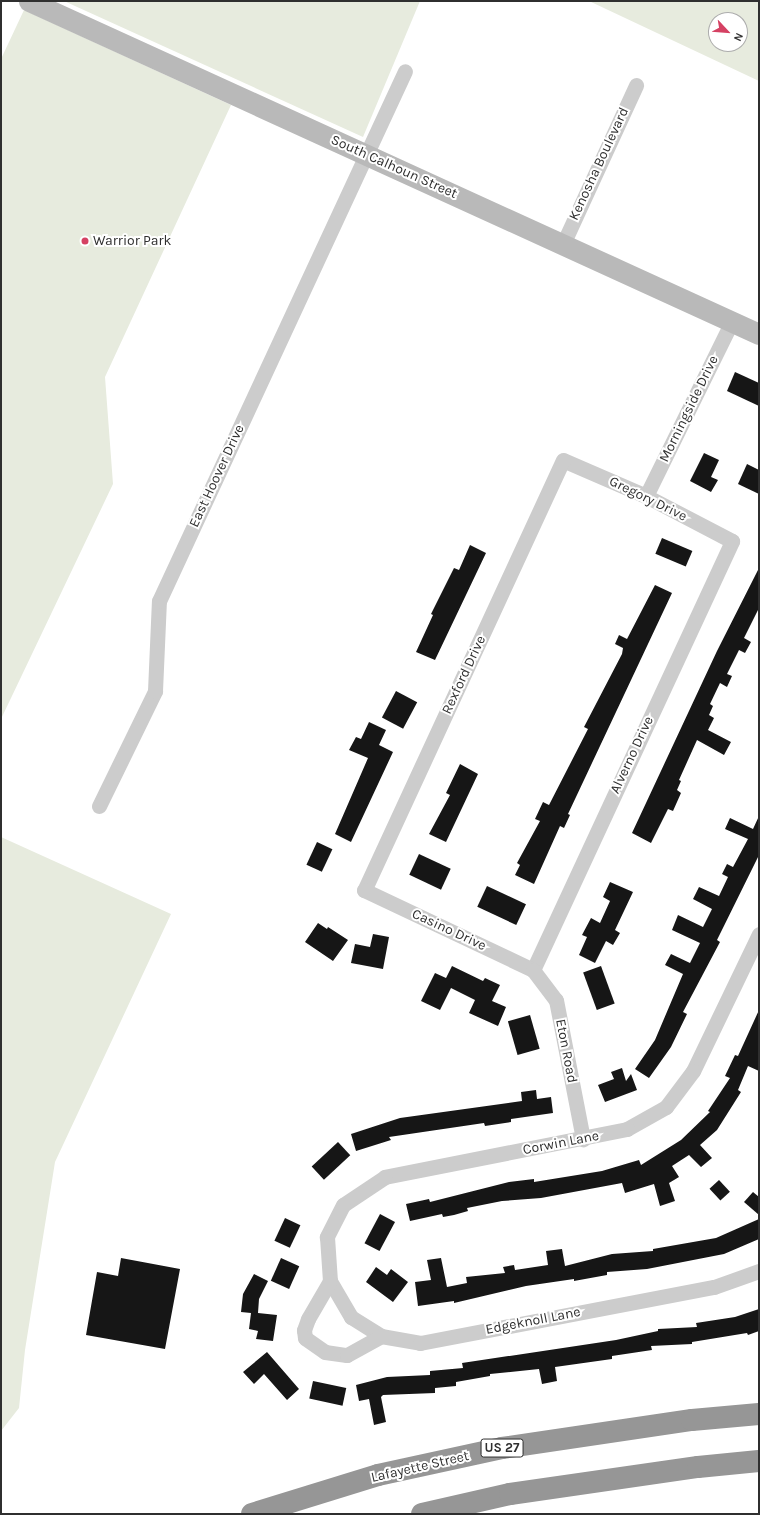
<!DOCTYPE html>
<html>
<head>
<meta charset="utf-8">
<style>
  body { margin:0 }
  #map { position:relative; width:760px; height:1515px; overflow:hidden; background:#fff; font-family:Karla,sans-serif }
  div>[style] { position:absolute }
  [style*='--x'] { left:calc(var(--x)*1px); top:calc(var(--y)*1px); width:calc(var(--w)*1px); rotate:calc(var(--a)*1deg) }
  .green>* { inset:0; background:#e7ebde }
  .building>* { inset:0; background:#161616; transform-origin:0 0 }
  .street>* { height:15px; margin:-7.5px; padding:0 7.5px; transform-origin:7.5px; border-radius:7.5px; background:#ccc }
  .secondary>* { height:21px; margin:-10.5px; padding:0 10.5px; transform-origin:10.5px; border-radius:10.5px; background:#b9b9b9 }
  .highway>* { height:22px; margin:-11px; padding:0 11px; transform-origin:11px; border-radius:11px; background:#969696 }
  .dots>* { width:11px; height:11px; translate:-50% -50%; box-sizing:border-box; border:2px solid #fff; border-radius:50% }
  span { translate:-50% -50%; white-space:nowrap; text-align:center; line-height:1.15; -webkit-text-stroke:4px #fff; paint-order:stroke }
  .shield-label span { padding:1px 3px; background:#fff; border:1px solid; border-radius:3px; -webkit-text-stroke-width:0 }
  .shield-label { font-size:13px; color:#2f2f2f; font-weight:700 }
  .street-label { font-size:14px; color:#2f2f2f }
  .poi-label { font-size:14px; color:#2f2f2f }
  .left { translate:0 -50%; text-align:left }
  .frame { position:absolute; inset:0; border:2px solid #2f2f2f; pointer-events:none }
  .north { position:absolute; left:708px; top:12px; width:40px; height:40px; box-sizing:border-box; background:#fff; border:1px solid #acacac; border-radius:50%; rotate:116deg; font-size:11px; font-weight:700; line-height:16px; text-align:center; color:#2f2f2f }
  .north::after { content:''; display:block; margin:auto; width:14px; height:18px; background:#d54163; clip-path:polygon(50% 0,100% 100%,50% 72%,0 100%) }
</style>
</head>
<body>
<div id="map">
  <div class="green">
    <div style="clip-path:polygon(64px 1px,420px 1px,363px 137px)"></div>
    <div style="clip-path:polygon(evenodd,589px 1px,759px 1px,759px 81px,589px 1px,716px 20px,740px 20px,740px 44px,716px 44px,716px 20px)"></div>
    <div style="clip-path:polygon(24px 10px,231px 105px,105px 377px,113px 484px,1px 719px,1px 59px)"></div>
    <div style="clip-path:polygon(1px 837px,171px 914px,55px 1162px,25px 1350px,19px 1408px,1px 1431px)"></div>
  </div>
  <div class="building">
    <div style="clip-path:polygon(735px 372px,759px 383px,759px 406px,727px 391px)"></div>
    <div style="clip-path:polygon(704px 453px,719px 460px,711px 477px,718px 480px,711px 492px,690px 481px)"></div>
    <div style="clip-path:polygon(747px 464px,759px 470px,759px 494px,738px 484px)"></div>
    <div style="left:662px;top:538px;width:33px;height:17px;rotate:23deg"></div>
    <div style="clip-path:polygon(470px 545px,486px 553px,435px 660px,416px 652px,433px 615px,431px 614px,454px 568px,459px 570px)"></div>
    <div style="clip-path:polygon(759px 568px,759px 608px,744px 638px,751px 642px,745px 653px,739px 650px,727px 674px,732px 676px,727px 687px,720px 683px,710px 704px,713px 706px,709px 715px,714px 718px,708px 730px,731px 742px,724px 755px,697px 740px,679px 780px,681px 781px,677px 790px,681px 793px,673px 811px,668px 809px,651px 843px,632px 833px,717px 651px)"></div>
    <div style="clip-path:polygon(655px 585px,672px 593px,568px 814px,570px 815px,564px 828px,560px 826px,534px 884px,515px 875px,520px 865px,517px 863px,540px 821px,535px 819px,543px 802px,549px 805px,588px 729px,584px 727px,622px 654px,623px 648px,615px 644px,619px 635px,627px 639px)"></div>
    <div style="left:396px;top:691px;width:24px;height:30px;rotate:28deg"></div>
    <div style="clip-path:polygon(369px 722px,386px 730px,379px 745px,393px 752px,351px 842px,335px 834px,368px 758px,349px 750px,356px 737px,361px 739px)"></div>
    <div style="clip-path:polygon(460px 764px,478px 774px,446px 842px,429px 834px,450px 795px,446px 793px)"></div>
    <div style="clip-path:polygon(759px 816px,759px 855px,717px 940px,720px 942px,683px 1012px,687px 1014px,671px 1047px,649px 1078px,635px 1069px,655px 1040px,683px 974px,665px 965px,671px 954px,690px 963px,700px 943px,672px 930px,678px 915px,703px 927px,712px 909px,693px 899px,699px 887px,719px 896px,728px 877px,722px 874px,727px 864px,733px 867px,748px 839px,725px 829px,730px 818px,753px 829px)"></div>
    <div style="left:317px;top:842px;width:17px;height:25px;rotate:25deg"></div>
    <div style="left:419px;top:854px;width:35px;height:23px;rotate:25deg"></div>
    <div style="clip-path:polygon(610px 882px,633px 892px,615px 930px,620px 933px,613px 945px,606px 941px,595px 963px,579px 955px,587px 937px,582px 935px,591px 918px,600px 923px,610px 901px,603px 897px)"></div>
    <div style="left:487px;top:886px;width:43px;height:23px;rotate:25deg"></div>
    <div style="clip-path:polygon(318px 923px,327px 929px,328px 927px,348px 940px,333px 961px,305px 942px)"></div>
    <div style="clip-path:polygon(373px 934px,389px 937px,383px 969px,351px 963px,355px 944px,370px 947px)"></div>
    <div style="clip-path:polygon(452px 966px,483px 981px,485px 978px,500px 985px,492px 1001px,506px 1007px,498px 1026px,469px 1013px,475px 1000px,451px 988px,440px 1010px,421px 1001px,435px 973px,446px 978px)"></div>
    <div style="left:601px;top:966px;width:40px;height:19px;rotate:70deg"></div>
    <div style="clip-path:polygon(759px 1010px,759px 1071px,748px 1066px,738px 1090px,741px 1092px,717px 1130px,700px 1145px,712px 1158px,701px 1167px,689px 1155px,672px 1166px,679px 1177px,669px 1183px,675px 1201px,660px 1206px,654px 1184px,625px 1193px,622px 1183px,541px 1198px,502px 1201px,467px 1208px,468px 1211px,454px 1215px,443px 1217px,442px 1214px,410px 1221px,406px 1204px,429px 1199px,430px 1202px,509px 1182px,534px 1179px,534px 1182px,602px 1171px,639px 1160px,641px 1165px,681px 1140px,710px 1112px,708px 1111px,730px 1078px,725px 1076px,735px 1055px,738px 1056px)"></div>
    <div style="left:530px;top:1015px;width:35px;height:23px;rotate:74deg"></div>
    <div style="clip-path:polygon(622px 1068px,626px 1081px,631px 1074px,637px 1090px,605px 1102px,598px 1085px,614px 1079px,611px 1072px)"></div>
    <div style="clip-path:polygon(536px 1090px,537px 1099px,551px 1097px,553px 1113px,511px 1119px,511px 1122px,485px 1126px,484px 1123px,389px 1137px,391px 1140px,356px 1151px,351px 1134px,400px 1118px,522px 1101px,521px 1092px)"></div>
    <div style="left:338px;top:1142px;width:18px;height:36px;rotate:47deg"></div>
    <div style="left:719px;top:1180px;width:16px;height:13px;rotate:47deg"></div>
    <div style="clip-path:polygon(753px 1192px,759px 1197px,759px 1215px,744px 1202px)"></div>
    <div style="left:380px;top:1214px;width:17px;height:33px;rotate:28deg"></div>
    <div style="left:285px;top:1218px;width:17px;height:25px;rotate:25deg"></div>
    <div style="clip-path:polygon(759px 1219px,759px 1239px,724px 1254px,647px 1269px,607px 1272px,607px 1275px,574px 1281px,574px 1279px,526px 1286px,454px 1303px,454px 1301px,418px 1306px,415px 1282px,431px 1280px,427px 1260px,441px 1258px,447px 1287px,467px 1283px,466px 1277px,505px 1273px,503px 1267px,514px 1265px,515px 1270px,548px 1265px,546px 1251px,562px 1249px,565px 1266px,612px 1254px,653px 1251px,653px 1249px,716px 1238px)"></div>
    <div style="clip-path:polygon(121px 1258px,180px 1269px,165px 1349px,86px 1335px,97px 1272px,118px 1276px)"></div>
    <div style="left:281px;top:1258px;width:20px;height:25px;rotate:24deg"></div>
    <div style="clip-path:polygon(376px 1267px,387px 1275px,391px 1269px,408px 1282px,393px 1302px,366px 1282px)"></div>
    <div style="clip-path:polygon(254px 1274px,268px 1281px,259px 1299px,258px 1313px,277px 1315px,273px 1341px,256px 1339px,258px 1331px,249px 1329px,251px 1313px,241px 1312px,243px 1294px)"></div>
    <div style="clip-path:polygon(759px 1309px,759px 1331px,748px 1335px,747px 1333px,692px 1342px,692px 1344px,651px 1346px,652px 1350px,612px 1356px,612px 1359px,555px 1367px,557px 1381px,542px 1384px,539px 1369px,490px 1374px,490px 1376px,456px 1382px,456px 1386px,435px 1388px,435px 1393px,383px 1395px,381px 1397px,386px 1422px,374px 1425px,369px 1399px,359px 1401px,356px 1385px,387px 1377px,430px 1375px,430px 1371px,463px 1368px,462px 1363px,616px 1340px,658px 1331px,658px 1329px,697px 1327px,696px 1323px,735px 1317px)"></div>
    <div style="clip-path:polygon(267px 1352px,299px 1389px,287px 1400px,264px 1374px,254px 1384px,243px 1372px)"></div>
    <div style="left:313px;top:1381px;width:34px;height:18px;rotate:12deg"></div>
  </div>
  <div class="street">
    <div style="--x:563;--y:244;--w:175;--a:-65.3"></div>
    <div style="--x:646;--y:496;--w:195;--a:-63.8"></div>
    <div style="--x:99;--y:806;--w:128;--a:-64"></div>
    <div style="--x:155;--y:691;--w:90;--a:-87.5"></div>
    <div style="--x:159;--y:601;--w:584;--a:-65.1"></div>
    <div style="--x:759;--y:934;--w:152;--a:115.7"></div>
    <div style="--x:693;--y:1071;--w:45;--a:126.9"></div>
    <div style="--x:666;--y:1107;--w:45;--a:150.6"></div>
    <div style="--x:627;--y:1129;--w:247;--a:168.8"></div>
    <div style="--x:385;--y:1177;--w:50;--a:146.3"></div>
    <div style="--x:343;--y:1205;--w:36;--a:117"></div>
    <div style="--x:327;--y:1237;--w:44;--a:86.1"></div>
    <div style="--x:330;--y:1281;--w:42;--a:59.7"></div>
    <div style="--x:351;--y:1317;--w:36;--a:32"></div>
    <div style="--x:381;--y:1336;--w:40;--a:10"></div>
    <div style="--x:420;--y:1343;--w:299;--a:-10.8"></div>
    <div style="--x:714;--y:1287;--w:48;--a:-19.6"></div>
    <div style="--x:533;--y:970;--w:473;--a:-65.1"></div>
    <div style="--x:732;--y:541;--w:97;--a:-152.4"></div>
    <div style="--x:646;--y:496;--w:90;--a:-156.6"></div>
    <div style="--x:563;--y:460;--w:474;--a:114.8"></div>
    <div style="--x:364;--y:890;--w:187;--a:25.3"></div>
    <div style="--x:533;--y:970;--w:38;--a:53"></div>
    <div style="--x:556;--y:1000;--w:142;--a:79"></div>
    <div style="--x:330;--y:1281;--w:44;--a:120.1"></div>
    <div style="--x:308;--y:1319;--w:12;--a:110"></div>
    <div style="--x:304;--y:1330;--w:8;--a:83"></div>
    <div style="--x:305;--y:1338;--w:24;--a:35"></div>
    <div style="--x:325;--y:1352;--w:22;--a:8"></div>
    <div style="--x:347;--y:1355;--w:39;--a:-29"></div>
  </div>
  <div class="secondary">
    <div style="--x:29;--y:1;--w:802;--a:24.52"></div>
  </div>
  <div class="highway">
    <div style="--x:252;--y:1514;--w:132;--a:-17.2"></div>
    <div style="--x:378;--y:1475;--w:127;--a:-12.3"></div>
    <div style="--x:502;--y:1448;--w:192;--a:-8.4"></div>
    <div style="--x:692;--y:1420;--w:67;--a:-5.1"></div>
    <div style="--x:422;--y:1514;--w:90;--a:-12.8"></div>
    <div style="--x:510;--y:1494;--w:190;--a:-8.2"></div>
    <div style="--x:698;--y:1467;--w:61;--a:-5.6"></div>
  </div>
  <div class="dots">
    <div style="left:85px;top:241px;background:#d54163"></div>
  </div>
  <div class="shield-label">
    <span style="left:502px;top:1448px">US 27</span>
  </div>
  <div class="street-label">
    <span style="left:599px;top:164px;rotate:-65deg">Kenosha Boulevard</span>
    <span style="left:394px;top:167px;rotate:24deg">South Calhoun Street</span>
    <span style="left:689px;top:409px;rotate:-64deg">Morningside Drive</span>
    <span style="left:217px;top:476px;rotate:-65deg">East Hoover Drive</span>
    <span style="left:648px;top:499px;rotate:26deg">Gregory Drive</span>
    <span style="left:464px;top:675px;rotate:-65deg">Rexford Drive</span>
    <span style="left:632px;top:755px;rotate:-65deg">Alverno Drive</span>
    <span style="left:449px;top:930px;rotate:25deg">Casino Drive</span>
    <span style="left:566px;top:1051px;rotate:79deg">Eton Road</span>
    <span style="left:561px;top:1143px;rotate:-11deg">Corwin Lane</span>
    <span style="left:533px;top:1321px;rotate:-11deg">Edgeknoll Lane</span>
    <span style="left:420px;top:1467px;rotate:-13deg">Lafayette Street</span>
  </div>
  <div class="poi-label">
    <span class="left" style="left:93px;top:241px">Warrior Park</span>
  </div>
  <div class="frame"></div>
  <div class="north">N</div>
</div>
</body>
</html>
